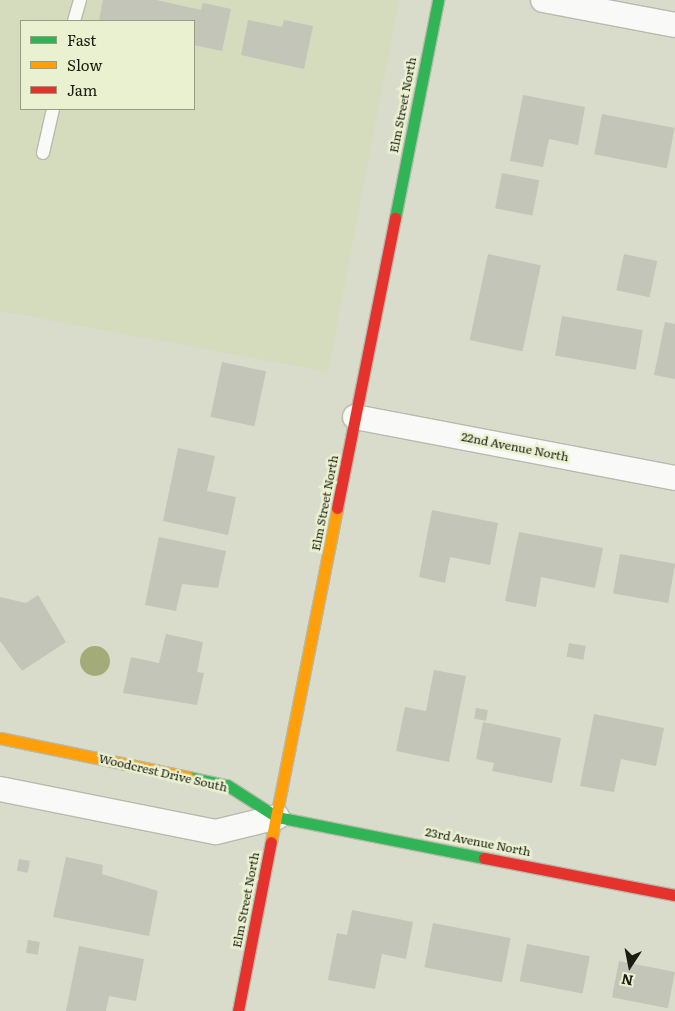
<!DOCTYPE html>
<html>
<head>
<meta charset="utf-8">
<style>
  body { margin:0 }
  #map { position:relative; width:675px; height:1011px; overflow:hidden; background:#d9dccb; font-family:Literata,serif }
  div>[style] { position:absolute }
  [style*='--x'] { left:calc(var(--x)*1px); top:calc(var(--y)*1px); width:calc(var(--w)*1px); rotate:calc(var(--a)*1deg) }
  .built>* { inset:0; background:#d5dbbd }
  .water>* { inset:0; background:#a3ac78 }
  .round { border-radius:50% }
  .building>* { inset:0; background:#c2c5b7; transform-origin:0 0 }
  .roads { filter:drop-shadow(1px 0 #b7baac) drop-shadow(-1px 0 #b7baac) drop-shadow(0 1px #b7baac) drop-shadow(0 -1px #b7baac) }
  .lane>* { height:12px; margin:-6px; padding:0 6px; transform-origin:6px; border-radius:6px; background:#f9faf7 }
  .street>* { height:24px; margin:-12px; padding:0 12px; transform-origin:12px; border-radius:12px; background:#f9faf7 }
  .fast>* { height:11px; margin:-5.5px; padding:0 5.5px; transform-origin:5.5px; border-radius:5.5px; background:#30b455 }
  .slow>* { height:11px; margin:-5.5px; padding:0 5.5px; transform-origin:5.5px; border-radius:5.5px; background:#ff9f0a }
  .jam>* { height:11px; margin:-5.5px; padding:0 5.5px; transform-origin:5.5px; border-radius:5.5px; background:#e5322d }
  span { translate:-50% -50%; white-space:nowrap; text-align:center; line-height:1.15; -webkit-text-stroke:5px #eaf1d0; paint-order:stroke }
  .street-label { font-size:12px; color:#1a1c11 }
  .legend { position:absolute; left:20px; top:20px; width:175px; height:90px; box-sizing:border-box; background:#eaf1d0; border:1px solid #979c84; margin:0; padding:6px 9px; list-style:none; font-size:15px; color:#1a1c11 }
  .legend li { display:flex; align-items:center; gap:10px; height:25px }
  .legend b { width:25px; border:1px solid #979c84 }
  .north { position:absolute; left:605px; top:941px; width:50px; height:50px; -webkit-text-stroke:4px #eaf1d0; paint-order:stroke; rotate:191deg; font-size:14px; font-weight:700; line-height:20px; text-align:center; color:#1a1c11 }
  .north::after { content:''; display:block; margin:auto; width:18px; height:22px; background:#1a1c11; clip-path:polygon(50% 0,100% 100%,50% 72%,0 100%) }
</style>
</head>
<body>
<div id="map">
  <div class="built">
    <div style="clip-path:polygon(evenodd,0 0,399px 0,328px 372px,0 311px,0 0,21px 21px,194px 21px,194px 109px,21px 109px,21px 21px)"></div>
  </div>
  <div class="water">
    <div class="round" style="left:80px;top:646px;width:30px;height:30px"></div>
  </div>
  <div class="building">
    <div style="clip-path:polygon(103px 0,156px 0,201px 10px,203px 3px,231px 9px,222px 51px,194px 45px,194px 21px,99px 21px)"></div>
    <div style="clip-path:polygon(248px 20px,282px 27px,284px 20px,313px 26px,304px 69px,241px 55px)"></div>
    <div style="clip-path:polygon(523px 95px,585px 107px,578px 145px,549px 139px,543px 167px,510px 161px)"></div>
    <div style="left:602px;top:114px;width:74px;height:41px;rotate:11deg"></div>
    <div style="left:502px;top:173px;width:38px;height:36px;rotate:11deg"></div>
    <div style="left:488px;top:254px;width:54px;height:88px;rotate:12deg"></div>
    <div style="left:624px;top:254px;width:34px;height:37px;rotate:12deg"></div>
    <div style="left:562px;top:316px;width:82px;height:40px;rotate:10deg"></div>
    <div style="clip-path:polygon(665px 322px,675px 324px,675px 379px,654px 375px)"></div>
    <div style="left:222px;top:362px;width:45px;height:56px;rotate:12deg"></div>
    <div style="clip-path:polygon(178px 448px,215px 456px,207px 491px,236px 497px,228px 535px,163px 521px)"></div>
    <div style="clip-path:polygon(432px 510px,498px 523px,490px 565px,450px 557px,445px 583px,419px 577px)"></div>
    <div style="clip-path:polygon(519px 532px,603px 548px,595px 588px,541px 577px,536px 607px,505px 601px)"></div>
    <div style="clip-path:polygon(159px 537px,226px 551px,218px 588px,182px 584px,176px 611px,145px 605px)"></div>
    <div style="left:620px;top:554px;width:56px;height:40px;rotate:10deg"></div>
    <div style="clip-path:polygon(38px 595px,66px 642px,22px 671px,0 641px,0 597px,26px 603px)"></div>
    <div style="clip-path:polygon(166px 634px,203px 642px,197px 672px,204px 673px,197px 705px,123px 693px,131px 657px,159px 663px)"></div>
    <div style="left:569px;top:643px;width:17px;height:14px;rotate:10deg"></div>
    <div style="clip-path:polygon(434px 670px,466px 676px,449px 762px,396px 751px,405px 707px,426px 711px)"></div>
    <div style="left:476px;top:708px;width:12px;height:11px;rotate:9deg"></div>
    <div style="clip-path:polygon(594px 714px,664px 728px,656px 766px,621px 759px,614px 792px,580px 786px)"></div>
    <div style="clip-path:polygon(483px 722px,561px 738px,552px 783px,492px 771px,494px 763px,476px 759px)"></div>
    <div style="clip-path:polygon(66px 857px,103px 865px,102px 874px,158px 891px,149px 936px,53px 917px)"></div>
    <div style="left:19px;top:859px;width:11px;height:12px;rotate:10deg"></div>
    <div style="clip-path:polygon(352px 910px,413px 922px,406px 959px,382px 954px,375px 989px,328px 980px,337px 933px,347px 935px)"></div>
    <div style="left:433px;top:923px;width:79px;height:45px;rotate:11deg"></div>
    <div style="left:28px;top:940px;width:12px;height:13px;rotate:9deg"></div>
    <div style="left:527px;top:944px;width:64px;height:38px;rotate:11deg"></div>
    <div style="clip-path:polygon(79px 946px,144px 959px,136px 1001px,109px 996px,106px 1011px,66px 1011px)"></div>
    <div style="left:619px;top:961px;width:57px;height:37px;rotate:11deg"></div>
  </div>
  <div class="roads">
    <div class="lane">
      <div style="--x:74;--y:21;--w:22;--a:-74"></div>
      <div style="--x:43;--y:153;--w:45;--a:-77.2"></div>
    </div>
    <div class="street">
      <div style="--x:543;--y:0;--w:134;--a:10.7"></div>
      <div style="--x:355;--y:417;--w:326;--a:10.8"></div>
      <div style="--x:0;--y:789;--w:220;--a:11.3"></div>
      <div style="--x:216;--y:832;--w:63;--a:-13.8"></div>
    </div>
    <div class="fast">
      <div style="--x:395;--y:218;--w:222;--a:-78.8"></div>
      <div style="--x:188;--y:777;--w:40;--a:12"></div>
      <div style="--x:227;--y:785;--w:59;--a:32.6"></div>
      <div style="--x:277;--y:817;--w:211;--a:11.2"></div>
    </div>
    <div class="slow">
      <div style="--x:0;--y:738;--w:192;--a:11.7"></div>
      <div style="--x:271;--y:842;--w:340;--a:-78.8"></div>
    </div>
    <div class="jam">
      <div style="--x:337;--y:508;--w:296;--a:-78.7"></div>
      <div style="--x:484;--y:858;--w:195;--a:11"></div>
      <div style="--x:238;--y:1011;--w:172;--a:-79"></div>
    </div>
  </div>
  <div class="street-label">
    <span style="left:403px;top:105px;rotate:-79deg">Elm Street North</span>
    <span style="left:515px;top:447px;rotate:11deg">22nd Avenue North</span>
    <span style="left:325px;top:503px;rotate:-79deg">Elm Street North</span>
    <span style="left:163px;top:773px;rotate:13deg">Woodcrest Drive South</span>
    <span style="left:478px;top:842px;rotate:11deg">23rd Avenue North</span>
    <span style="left:246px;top:900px;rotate:-79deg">Elm Street North</span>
  </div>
  <ul class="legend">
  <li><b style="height:6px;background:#30b455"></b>Fast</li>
  <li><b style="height:6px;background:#ff9f0a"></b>Slow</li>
  <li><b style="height:6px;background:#e5322d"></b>Jam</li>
  </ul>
  <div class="north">N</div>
</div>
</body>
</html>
